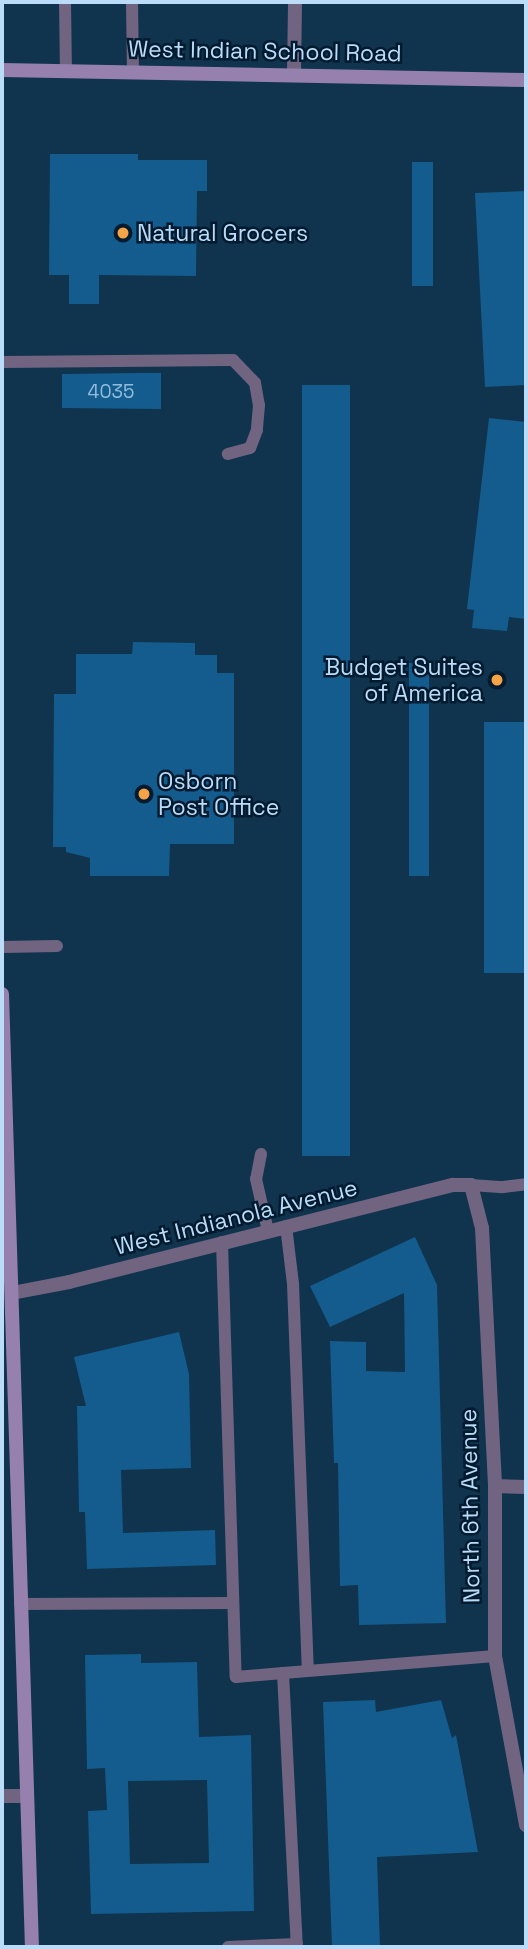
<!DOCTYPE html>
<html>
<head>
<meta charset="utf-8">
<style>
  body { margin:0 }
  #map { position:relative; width:528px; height:1949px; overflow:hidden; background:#10334e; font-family:"Space Grotesk",sans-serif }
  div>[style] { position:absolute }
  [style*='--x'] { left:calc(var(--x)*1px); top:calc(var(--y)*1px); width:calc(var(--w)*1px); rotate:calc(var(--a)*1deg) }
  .building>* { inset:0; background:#145c8d; transform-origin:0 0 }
  .lane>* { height:12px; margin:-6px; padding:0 6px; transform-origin:6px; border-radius:6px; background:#716481 }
  .street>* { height:14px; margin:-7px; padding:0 7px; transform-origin:7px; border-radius:7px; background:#716481 }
  .secondary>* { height:14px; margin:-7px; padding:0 7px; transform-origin:7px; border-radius:7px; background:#9580ae }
  .dots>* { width:19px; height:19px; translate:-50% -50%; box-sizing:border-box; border:4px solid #001a2f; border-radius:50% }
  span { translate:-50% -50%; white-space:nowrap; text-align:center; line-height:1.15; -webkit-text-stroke:5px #001a2f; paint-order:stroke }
  .number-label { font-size:19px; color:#91bcdd }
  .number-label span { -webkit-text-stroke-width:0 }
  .street-label { font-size:23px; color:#bbdcf8 }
  .poi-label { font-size:23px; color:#bbdcf8 }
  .left { translate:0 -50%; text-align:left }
  .right { translate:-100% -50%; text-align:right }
  .frame { position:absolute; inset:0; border:4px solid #bbdcf8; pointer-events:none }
</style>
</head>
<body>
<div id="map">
  <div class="building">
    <div style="clip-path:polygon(50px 154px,138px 154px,138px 160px,207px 160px,207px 191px,197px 191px,196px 276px,99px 275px,99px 304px,69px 304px,69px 275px,49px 275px)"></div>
    <div style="left:412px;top:162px;width:21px;height:124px"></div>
    <div style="clip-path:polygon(526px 191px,526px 385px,485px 387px,475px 193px)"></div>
    <div style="clip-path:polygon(136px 373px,161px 373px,161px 409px,62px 408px,62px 374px)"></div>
    <div style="left:302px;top:385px;width:48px;height:771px"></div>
    <div style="clip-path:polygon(489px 418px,526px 422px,526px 619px,509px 617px,507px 631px,472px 628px,474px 610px,467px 609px)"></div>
    <div style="clip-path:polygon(133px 642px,195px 643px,195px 655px,217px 655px,217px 673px,234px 673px,234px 844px,170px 844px,169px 876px,90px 876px,90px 858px,66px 852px,66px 847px,53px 847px,54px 694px,76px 694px,76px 654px,132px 654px)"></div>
    <div style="left:409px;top:663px;width:20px;height:213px"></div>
    <div style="left:484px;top:722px;width:42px;height:251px"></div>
    <div style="clip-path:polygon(415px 1237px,437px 1285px,446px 1623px,359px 1625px,358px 1585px,340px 1586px,338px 1463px,334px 1463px,330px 1341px,366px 1342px,366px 1371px,405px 1372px,404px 1293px,330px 1327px,310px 1286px)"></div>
    <div style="clip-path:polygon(179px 1332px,189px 1374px,191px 1468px,121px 1470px,123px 1533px,215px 1530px,216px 1565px,87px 1569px,85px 1512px,79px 1512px,77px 1406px,86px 1406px,74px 1357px)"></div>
    <div style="clip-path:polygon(evenodd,141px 1654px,141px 1663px,197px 1662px,199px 1737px,251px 1735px,254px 1911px,91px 1914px,88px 1811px,107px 1810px,105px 1768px,87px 1769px,85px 1655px,141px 1654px,207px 1780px,209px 1863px,130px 1864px,128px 1781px,207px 1780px)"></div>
    <div style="clip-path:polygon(375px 1700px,376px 1712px,441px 1700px,452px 1738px,456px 1735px,478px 1852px,377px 1857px,380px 1947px,332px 1947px,323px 1702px)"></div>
  </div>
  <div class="lane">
    <div style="--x:65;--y:2;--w:68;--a:89.2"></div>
    <div style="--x:132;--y:2;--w:69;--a:89.2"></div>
    <div style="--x:2;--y:362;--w:231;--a:-0.5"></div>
    <div style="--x:233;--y:360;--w:32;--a:46"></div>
    <div style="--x:255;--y:383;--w:22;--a:80"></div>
    <div style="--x:259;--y:405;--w:25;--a:95"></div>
    <div style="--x:257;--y:430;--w:19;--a:111"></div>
    <div style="--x:250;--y:448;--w:23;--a:165"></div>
    <div style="--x:2;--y:947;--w:55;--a:-1"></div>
    <div style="--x:261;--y:1154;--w:25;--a:101"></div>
    <div style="--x:256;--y:1179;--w:53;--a:77"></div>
    <div style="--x:471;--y:1185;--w:32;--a:4"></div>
    <div style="--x:503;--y:1187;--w:23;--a:-7"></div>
    <div style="--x:286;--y:1226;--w:58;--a:83.1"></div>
    <div style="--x:293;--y:1284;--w:385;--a:87.8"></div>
    <div style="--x:222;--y:1242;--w:435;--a:88.2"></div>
    <div style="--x:236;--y:1677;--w:47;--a:-4.9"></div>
    <div style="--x:283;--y:1673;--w:274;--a:87.1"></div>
    <div style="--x:20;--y:1604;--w:213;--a:-0.3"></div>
    <div style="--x:283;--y:1673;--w:213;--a:-4.6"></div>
    <div style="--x:228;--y:1947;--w:69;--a:-2.5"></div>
  </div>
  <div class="street">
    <div style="--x:294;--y:75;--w:73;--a:-89.2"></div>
    <div style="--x:12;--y:1293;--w:58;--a:-10.9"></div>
    <div style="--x:69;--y:1282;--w:396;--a:-14.2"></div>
    <div style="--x:453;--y:1185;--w:18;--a:0"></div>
    <div style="--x:471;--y:1185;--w:44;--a:75.7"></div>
    <div style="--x:482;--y:1228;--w:258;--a:87.1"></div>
    <div style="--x:495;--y:1486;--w:170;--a:90"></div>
    <div style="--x:495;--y:1656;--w:172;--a:79.6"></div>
    <div style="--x:495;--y:1486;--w:31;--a:2"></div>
    <div style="--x:2;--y:1796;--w:25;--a:0"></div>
  </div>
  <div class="secondary">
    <div style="--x:2;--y:70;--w:524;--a:1.09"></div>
    <div style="--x:2;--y:994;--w:953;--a:88.2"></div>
  </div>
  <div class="dots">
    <div style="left:123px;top:233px;background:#f6a247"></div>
    <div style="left:497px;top:680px;background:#f6a247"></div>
    <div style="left:144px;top:794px;background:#f6a247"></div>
  </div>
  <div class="number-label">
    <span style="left:111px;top:392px">4035</span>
  </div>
  <div class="street-label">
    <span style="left:265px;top:51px;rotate:1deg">West Indian School Road</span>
    <span style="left:236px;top:1217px;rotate:-14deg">West Indianola Avenue</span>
    <span style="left:470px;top:1506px;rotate:-91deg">North 6th Avenue</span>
  </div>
  <div class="poi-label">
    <span class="left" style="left:137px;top:233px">Natural Grocers</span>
    <span class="right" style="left:483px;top:680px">Budget Suites<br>of America</span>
    <span class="left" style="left:158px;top:794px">Osborn<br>Post Office</span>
  </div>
  <div class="frame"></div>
</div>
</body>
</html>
